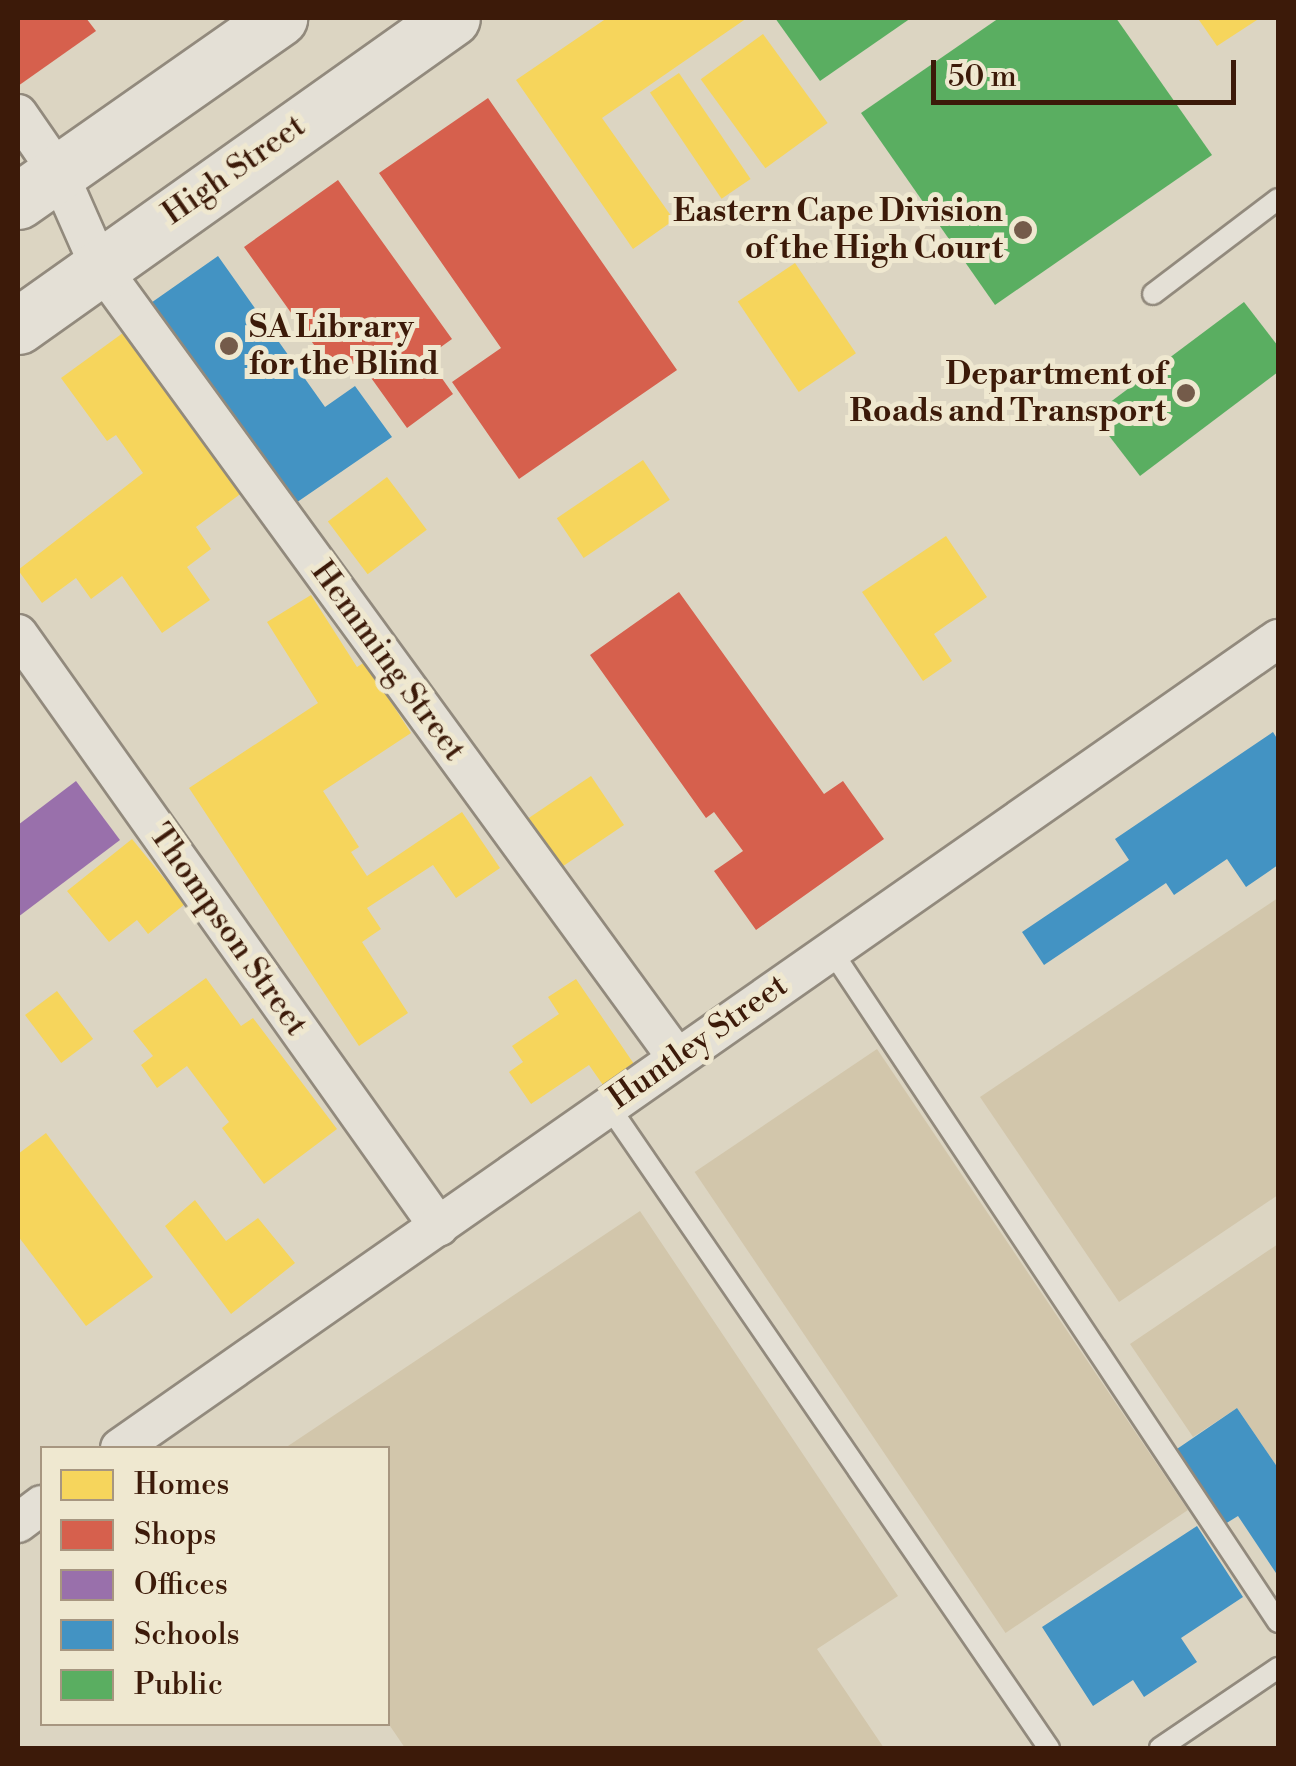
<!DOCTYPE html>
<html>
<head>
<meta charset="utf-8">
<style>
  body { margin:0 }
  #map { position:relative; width:1296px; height:1766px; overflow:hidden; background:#dcd5c2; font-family:"Libre Bodoni",serif }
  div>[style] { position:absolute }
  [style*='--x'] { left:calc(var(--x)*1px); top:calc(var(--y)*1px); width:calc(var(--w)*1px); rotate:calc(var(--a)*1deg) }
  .green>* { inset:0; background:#d2c6ab; transform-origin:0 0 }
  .homes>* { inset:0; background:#f6d55c; transform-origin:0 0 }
  .shops>* { inset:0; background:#d6604d }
  .offices>* { inset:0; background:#9970ab }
  .schools>* { inset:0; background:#4393c3 }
  .public>* { inset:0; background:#5aae61 }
  .roads { filter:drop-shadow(2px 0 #928a7d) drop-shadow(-2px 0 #928a7d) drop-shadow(0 2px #928a7d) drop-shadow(0 -2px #928a7d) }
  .lane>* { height:20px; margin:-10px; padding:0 10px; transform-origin:10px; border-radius:10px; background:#e4e0d6 }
  .street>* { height:38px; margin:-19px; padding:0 19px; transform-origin:19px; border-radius:19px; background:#e4e0d6 }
  .secondary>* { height:55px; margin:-27.5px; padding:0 27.5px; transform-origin:27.5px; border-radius:27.5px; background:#e4e0d6 }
  .dots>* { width:28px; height:28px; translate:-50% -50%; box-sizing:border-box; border:5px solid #efe8d0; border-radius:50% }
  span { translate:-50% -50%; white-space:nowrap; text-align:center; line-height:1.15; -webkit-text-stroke:10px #efe8d0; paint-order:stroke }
  .street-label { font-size:32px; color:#3c1a09 }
  .poi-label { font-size:32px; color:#3c1a09; font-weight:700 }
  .right { translate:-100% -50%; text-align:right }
  .left { translate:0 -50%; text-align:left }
  .frame { position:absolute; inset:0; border:20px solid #3c1a09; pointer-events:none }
  .legend { position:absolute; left:40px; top:1446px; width:350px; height:280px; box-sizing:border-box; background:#efe8d0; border:2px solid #a79680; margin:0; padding:12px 18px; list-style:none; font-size:30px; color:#3c1a09 }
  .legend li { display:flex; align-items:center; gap:20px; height:50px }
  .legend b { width:50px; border:2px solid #a79680 }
  .scale { position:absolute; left:931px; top:60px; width:305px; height:45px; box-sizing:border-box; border:5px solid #3c1a09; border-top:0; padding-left:12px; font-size:30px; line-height:35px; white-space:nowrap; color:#3c1a09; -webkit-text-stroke:8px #efe8d0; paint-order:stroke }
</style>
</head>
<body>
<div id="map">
  <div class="green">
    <div style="clip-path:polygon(1278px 898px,1278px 1195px,1119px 1302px,980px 1097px)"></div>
    <div style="left:877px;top:1049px;width:556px;height:220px;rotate:56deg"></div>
    <div style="clip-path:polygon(640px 1211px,898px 1596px,817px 1649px,884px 1748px,405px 1748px,388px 1723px,388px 1448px,285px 1448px)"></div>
    <div style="clip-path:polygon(1278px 1244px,1278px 1468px,1237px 1408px,1193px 1437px,1130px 1344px)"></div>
  </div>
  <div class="homes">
    <div style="clip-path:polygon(607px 18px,747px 18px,602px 118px,674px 220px,633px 249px,516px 80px)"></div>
    <div style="clip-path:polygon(1203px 18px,1260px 18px,1217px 46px,1199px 20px)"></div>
    <div style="left:763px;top:34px;width:110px;height:77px;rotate:54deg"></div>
    <div style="left:679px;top:73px;width:128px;height:35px;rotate:56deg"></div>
    <div style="left:795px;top:263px;width:109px;height:69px;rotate:56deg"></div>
    <div style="clip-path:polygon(127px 330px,243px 492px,196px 527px,211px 549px,187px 567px,210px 600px,162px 633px,122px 576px,91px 599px,76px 578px,42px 603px,18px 570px,143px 473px,116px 435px,107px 441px,61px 378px)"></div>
    <div style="left:643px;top:460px;width:48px;height:104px;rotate:56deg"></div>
    <div style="left:387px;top:477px;width:66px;height:74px;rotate:53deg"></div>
    <div style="clip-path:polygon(946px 536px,987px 597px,934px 634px,952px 661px,923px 681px,862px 592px)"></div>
    <div style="clip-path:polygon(311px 595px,357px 667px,365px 662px,411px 733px,323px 791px,359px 847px,351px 852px,367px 876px,462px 812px,500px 868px,456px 898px,433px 865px,367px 908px,381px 929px,362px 942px,408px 1013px,359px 1046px,189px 788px,318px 703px,267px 622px)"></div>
    <div style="left:591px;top:776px;width:59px;height:84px;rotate:56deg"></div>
    <div style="clip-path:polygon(132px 839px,185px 904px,148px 934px,137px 920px,109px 942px,67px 891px)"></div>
    <div style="clip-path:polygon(206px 978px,241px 1026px,253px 1018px,337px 1129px,264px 1184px,222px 1128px,229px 1122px,187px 1066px,157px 1088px,141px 1065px,153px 1056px,133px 1031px)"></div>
    <div style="clip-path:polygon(576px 979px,634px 1064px,603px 1085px,589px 1065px,531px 1104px,509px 1072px,523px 1062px,512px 1046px,559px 1014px,548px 997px)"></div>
    <div style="left:57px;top:991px;width:60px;height:40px;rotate:53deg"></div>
    <div style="clip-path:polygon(46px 1133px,153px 1277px,86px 1326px,18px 1236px,18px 1154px)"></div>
    <div style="clip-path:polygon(195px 1200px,226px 1241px,258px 1218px,295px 1263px,231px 1314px,165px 1226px)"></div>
  </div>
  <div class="shops">
    <div style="clip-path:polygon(18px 18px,86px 18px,96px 31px,18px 86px)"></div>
    <div style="clip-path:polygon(488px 98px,677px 370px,519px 479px,452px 382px,501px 348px,379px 173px)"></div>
    <div style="clip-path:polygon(338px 180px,452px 339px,427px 357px,453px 394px,407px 428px,359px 361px,337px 377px,244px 247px)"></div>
    <div style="clip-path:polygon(679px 592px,824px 794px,843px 781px,884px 839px,756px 930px,714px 871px,743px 851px,714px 812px,706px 818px,590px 655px)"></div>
  </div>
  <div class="offices">
    <div style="clip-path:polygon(76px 781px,120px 840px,18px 917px,18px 825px)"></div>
  </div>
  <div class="schools">
    <div style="clip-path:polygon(218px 256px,325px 407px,355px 386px,392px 437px,290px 507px,148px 305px)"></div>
    <div style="clip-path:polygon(1273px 732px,1278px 740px,1278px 865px,1246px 887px,1227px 859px,1174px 895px,1166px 883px,1044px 965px,1022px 932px,1129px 860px,1115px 839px)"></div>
    <div style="clip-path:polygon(1237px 1408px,1278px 1468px,1278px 1576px,1238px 1516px,1225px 1524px,1174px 1451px)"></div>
    <div style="clip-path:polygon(1197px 1526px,1243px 1597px,1181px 1638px,1197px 1662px,1144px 1697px,1133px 1680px,1093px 1706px,1042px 1627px)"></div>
  </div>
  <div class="public">
    <div style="clip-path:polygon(775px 18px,911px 18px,820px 81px)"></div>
    <div style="clip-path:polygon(999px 18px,1116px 18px,1212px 155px,995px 305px,861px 113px)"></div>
    <div style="clip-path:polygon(1244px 302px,1278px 346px,1278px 372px,1140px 476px,1093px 415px)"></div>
  </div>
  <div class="roads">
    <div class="lane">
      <div style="--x:1153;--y:294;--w:157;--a:-37.2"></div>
      <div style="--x:831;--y:950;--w:807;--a:56.37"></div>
      <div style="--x:608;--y:1105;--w:780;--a:55.56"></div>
      <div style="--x:1160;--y:1748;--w:143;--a:-34.1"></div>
    </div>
    <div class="street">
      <div style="--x:18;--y:114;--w:70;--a:55.4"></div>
      <div style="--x:58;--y:172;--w:102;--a:66.2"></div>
      <div style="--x:99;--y:265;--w:981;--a:53.91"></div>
      <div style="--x:18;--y:634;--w:727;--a:54.63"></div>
      <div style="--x:120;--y:1448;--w:1413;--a:-34.94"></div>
      <div style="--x:18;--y:1523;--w:30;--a:-37"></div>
    </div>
    <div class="secondary">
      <div style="--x:18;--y:201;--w:319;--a:-35"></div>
      <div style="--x:18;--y:326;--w:532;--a:-35.36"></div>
    </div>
  </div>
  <div class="dots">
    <div style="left:1023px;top:230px;background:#745b4a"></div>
    <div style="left:229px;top:346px;background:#745b4a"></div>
    <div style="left:1186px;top:393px;background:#745b4a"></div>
  </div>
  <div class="street-label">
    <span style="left:234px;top:170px;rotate:-35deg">High Street</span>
    <span style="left:388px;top:661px;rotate:54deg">Hemming Street</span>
    <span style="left:228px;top:930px;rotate:55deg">Thompson Street</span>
    <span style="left:698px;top:1042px;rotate:-35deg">Huntley Street</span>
  </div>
  <div class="poi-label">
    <span class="right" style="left:1003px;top:230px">Eastern Cape Division<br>of the High Court</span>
    <span class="left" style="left:249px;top:346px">SA Library<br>for the Blind</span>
    <span class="right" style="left:1166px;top:393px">Department of<br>Roads and Transport</span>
  </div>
  <div class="frame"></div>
  <ul class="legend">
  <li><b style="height:28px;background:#f6d55c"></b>Homes</li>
  <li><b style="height:28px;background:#d6604d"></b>Shops</li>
  <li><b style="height:28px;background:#9970ab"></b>Offices</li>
  <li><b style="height:28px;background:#4393c3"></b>Schools</li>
  <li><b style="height:28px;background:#5aae61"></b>Public</li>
  </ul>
  <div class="scale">50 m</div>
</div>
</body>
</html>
